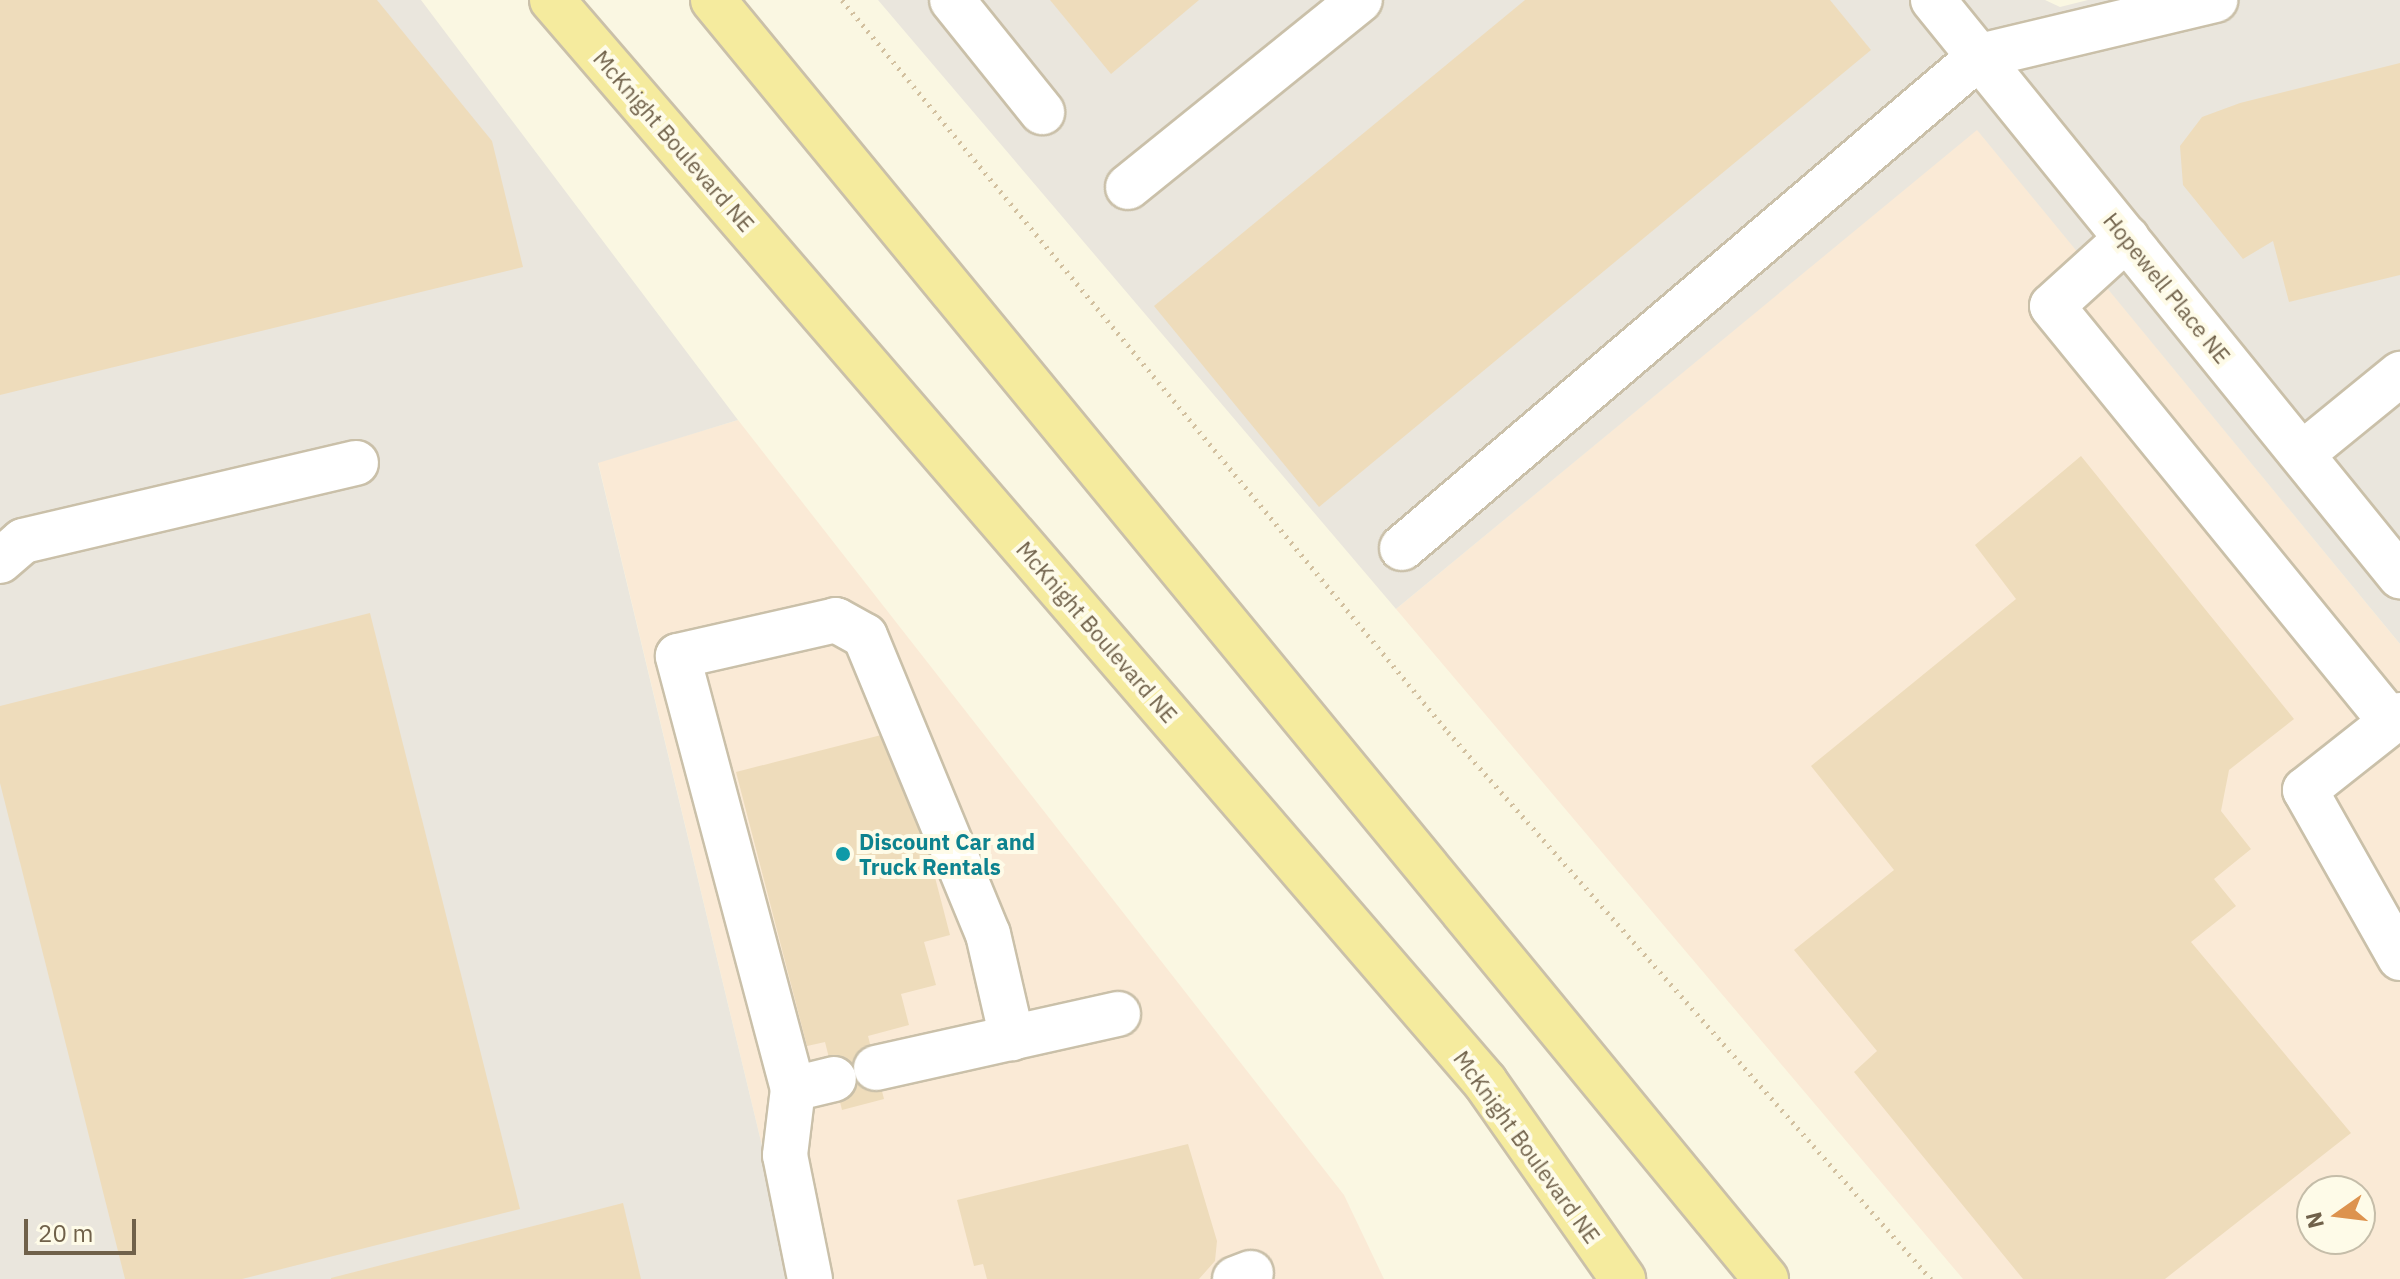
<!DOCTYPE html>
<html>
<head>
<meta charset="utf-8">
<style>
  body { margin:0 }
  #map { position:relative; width:2400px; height:1279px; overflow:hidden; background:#faf7e2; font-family:"IBM Plex Sans",sans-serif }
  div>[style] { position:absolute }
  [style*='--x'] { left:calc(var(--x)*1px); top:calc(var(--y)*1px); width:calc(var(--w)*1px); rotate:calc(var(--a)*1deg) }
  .commercial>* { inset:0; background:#faead6 }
  .industrial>* { inset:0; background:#eae6dd }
  .building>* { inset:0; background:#eedcbb }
  .path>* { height:5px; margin-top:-2.5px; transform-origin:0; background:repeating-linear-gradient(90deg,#d2c09f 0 2px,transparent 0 8px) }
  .roads { filter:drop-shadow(2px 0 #cac0a9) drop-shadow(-2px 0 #cac0a9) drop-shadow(0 2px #cac0a9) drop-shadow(0 -2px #cac0a9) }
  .minor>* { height:44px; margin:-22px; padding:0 22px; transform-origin:22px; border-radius:22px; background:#fff }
  .major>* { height:44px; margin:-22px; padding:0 22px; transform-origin:22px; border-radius:22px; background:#f5eb9e }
  .dots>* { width:22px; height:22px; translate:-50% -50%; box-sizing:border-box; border:4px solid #fefbe8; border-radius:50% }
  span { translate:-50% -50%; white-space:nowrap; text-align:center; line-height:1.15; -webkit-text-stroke:8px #fefbe8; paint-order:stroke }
  .street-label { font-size:22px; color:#70614a }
  .culture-label { font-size:22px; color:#0d838f; font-weight:700 }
  .left { translate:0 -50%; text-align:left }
  .north { position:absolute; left:2296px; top:1175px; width:80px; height:80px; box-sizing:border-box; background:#fefbe8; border:2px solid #c5bda9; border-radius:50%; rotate:256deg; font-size:22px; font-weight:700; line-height:32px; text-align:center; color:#70614a }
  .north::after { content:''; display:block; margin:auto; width:28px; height:36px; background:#dd934e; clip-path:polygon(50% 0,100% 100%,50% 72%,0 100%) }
  .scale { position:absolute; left:24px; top:1219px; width:112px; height:36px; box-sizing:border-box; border:4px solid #70614a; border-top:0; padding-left:10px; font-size:24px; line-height:28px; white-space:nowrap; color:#70614a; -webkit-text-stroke:6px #fefbe8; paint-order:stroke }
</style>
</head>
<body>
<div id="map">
  <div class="commercial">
    <div style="clip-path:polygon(evenodd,1977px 129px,2400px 644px,2400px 1279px,1963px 1279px,1396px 609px,1977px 129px,2312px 1191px,2360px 1191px,2360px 1239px,2312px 1239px,2312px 1191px)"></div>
    <div style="clip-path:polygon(738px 420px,1344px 1195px,1384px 1279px,794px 1279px,598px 462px)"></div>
  </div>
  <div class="industrial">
    <div style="clip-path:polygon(0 0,421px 0,738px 420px,598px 463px,794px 1279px,0 1279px)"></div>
    <div style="clip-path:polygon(878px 0,2045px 0,2060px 7px,2088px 0,2400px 0,2400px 644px,1977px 130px,1396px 609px)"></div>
  </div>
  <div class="building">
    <div style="clip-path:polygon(0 0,377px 0,492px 141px,523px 267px,0 395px)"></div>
    <div style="clip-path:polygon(1050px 0,1199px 0,1111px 74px)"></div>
    <div style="clip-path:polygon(1525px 0,1830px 0,1871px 50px,1319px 507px,1154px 306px)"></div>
    <div style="clip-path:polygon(2400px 63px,2400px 275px,2289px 302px,2273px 241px,2243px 259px,2183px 185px,2180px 146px,2202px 117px,2240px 103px)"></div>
    <div style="clip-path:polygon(2081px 456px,2294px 719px,2229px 770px,2221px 811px,2251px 849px,2214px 879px,2236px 906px,2191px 942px,2351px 1133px,2165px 1279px,2023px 1279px,1854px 1072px,1877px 1051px,1794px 950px,1894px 870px,1811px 766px,2016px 599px,1975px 545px)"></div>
    <div style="clip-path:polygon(370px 613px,520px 1209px,242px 1279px,125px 1279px,0 783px,0 706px)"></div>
    <div style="clip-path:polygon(897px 731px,950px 935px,924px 942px,936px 985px,901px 994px,909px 1025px,868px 1036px,884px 1099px,842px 1110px,825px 1042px,807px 1046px,736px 772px)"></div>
    <div style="clip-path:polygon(1188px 1144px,1217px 1241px,1215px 1261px,1199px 1279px,987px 1279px,983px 1264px,974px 1266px,957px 1200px)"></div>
    <div style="clip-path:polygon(623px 1203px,641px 1279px,331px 1279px,331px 1278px)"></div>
  </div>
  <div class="path">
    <div style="--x:842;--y:0;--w:950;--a:50.38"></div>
    <div style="--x:1448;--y:732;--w:730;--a:48.56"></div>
  </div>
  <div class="roads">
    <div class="minor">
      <div style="--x:952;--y:0;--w:144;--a:51.2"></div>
      <div style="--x:1933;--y:0;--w:742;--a:50.97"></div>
      <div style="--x:1128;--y:187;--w:298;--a:-38.9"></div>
      <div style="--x:2127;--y:238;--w:101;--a:137.8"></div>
      <div style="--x:2052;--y:306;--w:537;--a:50.82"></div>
      <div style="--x:2302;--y:454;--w:127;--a:-39.2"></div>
      <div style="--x:1402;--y:548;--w:759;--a:-40.4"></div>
      <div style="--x:1980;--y:56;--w:242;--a:-13.4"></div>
      <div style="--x:0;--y:561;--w:30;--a:-41"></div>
      <div style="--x:23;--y:541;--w:342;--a:-13.2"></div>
      <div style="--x:2400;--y:715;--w:121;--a:141.7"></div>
      <div style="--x:2305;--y:790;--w:193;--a:60.5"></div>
      <div style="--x:876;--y:1068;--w:248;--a:-12.6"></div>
      <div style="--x:793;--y:1089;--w:42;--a:-13.7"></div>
      <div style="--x:810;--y:1279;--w:126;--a:-101.4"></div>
      <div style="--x:785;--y:1155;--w:66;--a:-83.1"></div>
      <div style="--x:793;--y:1089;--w:448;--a:-104.9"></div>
      <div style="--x:678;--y:656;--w:162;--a:-12.8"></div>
      <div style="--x:836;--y:620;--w:33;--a:29"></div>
      <div style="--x:865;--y:636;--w:322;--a:67.6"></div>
      <div style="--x:988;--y:934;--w:107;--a:77"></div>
      <div style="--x:1235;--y:1279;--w:17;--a:-21"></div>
    </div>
    <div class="major">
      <div style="--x:552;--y:0;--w:1429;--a:49.23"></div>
      <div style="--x:1485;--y:1082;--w:241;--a:55"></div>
      <div style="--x:713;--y:0;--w:1657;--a:50.54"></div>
    </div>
  </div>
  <div class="dots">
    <div style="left:843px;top:854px;background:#0f9aa8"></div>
  </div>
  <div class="street-label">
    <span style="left:674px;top:141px;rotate:49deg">McKnight Boulevard NE</span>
    <span style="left:2167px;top:288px;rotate:51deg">Hopewell Place NE</span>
    <span style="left:1097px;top:632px;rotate:49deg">McKnight Boulevard NE</span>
    <span style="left:1527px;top:1147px;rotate:54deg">McKnight Boulevard NE</span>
  </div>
  <div class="culture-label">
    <span class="left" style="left:859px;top:854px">Discount Car and<br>Truck Rentals</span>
  </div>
  <div class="north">N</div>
  <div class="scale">20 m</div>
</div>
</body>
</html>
